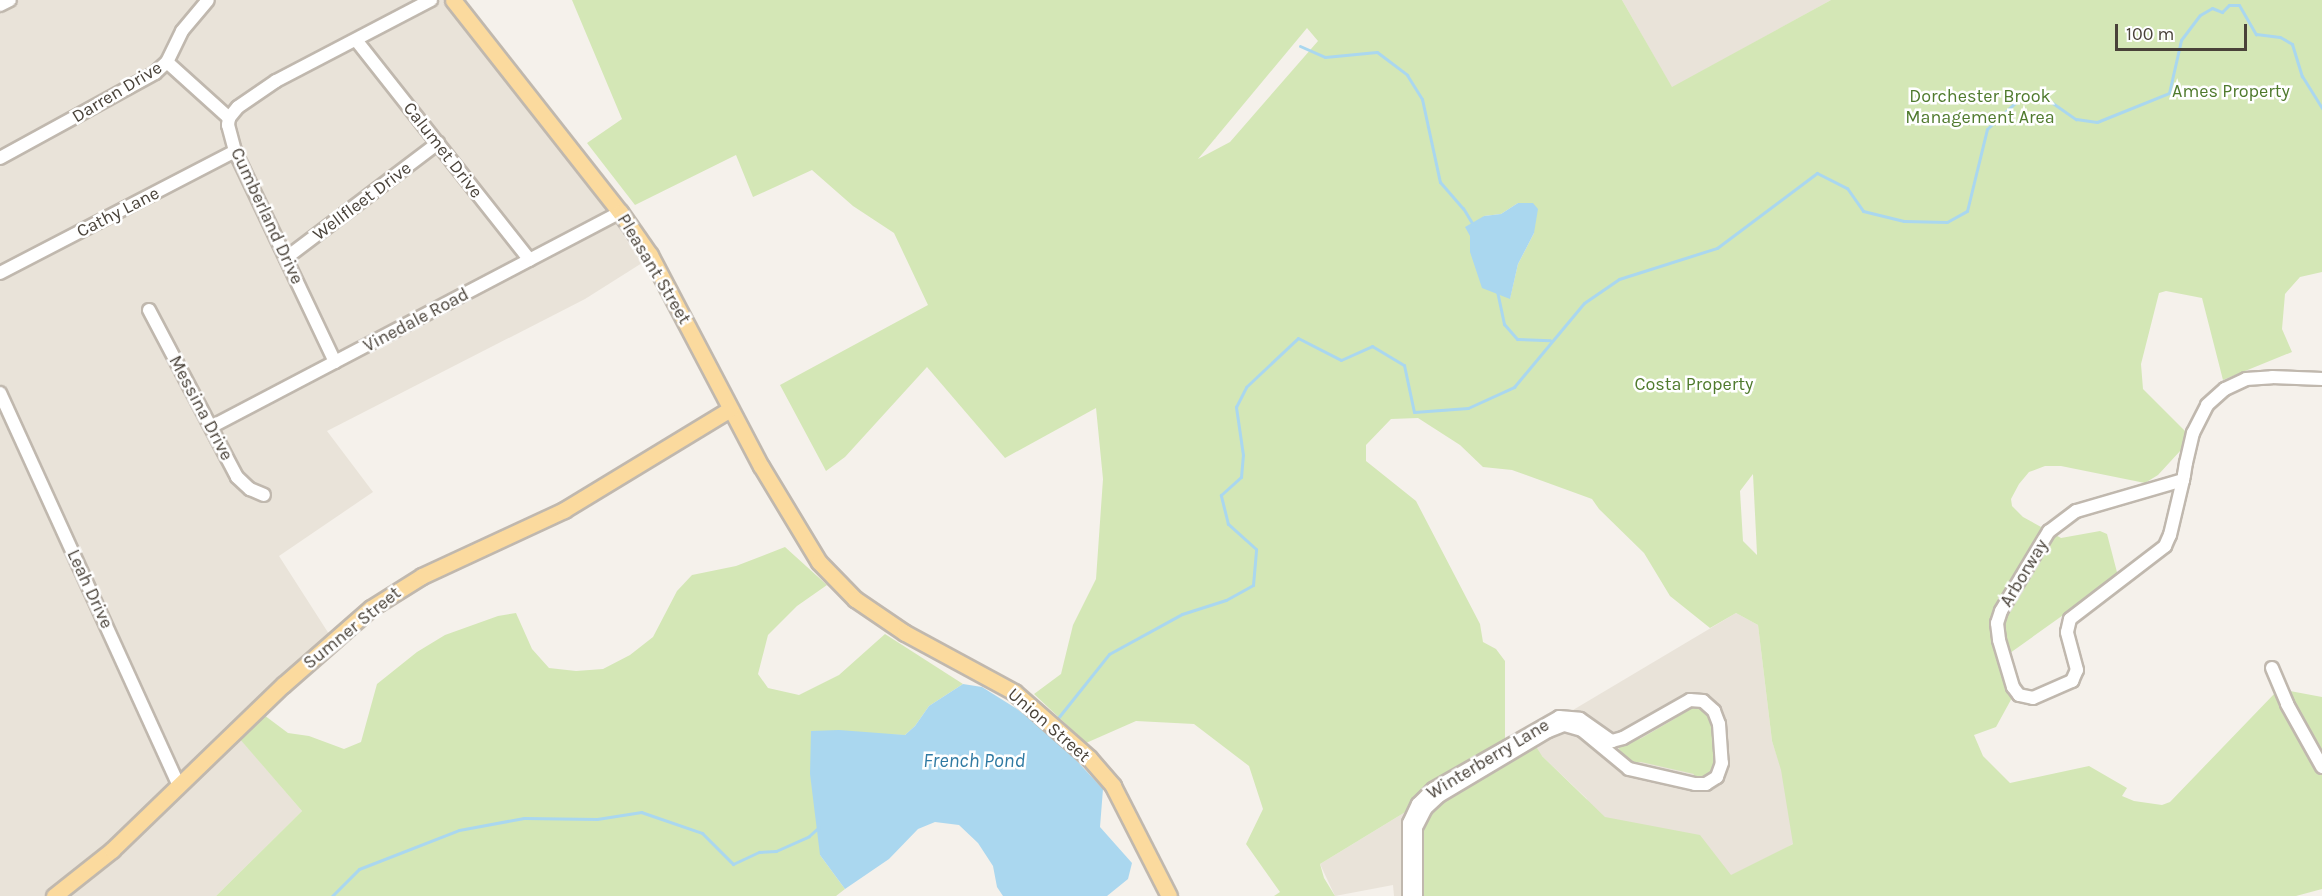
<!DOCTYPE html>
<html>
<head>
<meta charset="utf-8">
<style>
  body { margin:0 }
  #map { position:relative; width:2322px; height:896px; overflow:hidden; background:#f5f1eb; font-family:Karla,sans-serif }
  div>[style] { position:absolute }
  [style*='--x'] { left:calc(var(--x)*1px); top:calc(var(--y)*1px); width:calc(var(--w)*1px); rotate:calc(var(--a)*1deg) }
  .residential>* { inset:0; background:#e9e3d9 }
  .green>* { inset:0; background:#d4e7b6 }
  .water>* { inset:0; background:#aad7ef }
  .stream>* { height:3px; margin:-1.5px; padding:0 1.5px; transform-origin:1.5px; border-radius:1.5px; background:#aad7ef }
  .roads { filter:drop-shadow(2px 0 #c0b8ae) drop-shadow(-2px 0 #c0b8ae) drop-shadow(0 2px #c0b8ae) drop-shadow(0 -2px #c0b8ae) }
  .minor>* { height:12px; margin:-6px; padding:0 6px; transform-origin:6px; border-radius:6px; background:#fff }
  .major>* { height:15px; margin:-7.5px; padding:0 7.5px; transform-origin:7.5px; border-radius:7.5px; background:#fbda9e }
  span { translate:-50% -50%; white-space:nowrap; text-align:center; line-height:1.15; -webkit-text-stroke:5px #fff; paint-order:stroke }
  .park-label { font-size:18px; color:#4f7a2d }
  .street-label { font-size:18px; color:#494239 }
  .water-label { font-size:20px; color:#307aa3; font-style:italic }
  .scale { position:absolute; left:2115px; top:24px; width:132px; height:27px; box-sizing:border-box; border:3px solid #494239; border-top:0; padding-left:8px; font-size:18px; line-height:21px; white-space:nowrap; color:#494239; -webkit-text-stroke:4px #fff; paint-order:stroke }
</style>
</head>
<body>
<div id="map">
  <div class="residential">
    <div style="clip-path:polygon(0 0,448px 0,596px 194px,642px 263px,585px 299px,327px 431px,373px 492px,279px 556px,329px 634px,231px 728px,302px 811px,216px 896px,0 896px)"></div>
    <div style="clip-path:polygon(1622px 0,1831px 0,1672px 88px)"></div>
    <div style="clip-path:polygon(1736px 613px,1758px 625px,1772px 741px,1804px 837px,1735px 879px,1597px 816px,1586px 798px,1542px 756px,1484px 896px,1394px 896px,1393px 885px,1335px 896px,1320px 864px,1407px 811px,1426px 788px,1547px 714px,1573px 710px)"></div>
  </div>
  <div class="green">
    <div style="clip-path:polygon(evenodd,572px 0,1622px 0,1672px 87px,1831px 0,2322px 0,2322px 272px,2300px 277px,2285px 294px,2282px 329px,2292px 352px,2223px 380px,2202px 298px,2166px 291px,2159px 293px,2141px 364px,2143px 389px,2186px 432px,2181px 450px,2158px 475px,2145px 483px,2061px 466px,2045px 466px,2029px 472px,2019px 484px,2011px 499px,2012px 506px,2023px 517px,2061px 538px,2100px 531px,2107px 534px,2118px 576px,2003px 658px,2013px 696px,1996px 727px,1974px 735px,1983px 756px,2010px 783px,2089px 766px,2127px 788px,2122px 796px,2134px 801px,2162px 805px,2170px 802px,2276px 692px,2284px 690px,2322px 697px,2322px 889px,2296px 896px,1420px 896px,1421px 831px,1432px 805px,1535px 745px,1542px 756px,1605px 817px,1700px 835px,1731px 875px,1793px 844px,1781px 770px,1772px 741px,1758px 625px,1736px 613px,1710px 628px,1670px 596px,1644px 553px,1599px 509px,1592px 499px,1512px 470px,1483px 467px,1460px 445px,1418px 418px,1391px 419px,1366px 445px,1366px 461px,1416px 501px,1480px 624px,1483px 642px,1496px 649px,1505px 661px,1505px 740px,1426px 788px,1407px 811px,1320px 864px,1324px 878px,1335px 896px,1274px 896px,1280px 892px,1246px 844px,1263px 809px,1249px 766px,1194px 724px,1136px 721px,1086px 743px,1034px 694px,1061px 674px,1073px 625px,1096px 579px,1103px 479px,1096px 408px,1005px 458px,927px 367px,845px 457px,826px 471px,780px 385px,928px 305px,894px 233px,853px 206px,812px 170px,753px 197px,736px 155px,635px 205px,587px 143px,622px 119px,572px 0,1307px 28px,1318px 41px,1230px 142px,1198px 159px,1307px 28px,572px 0,1518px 203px,1534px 233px,1518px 264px,1510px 298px,1471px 252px,1470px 236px,1484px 216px,1501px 214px,1518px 203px,572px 0,1753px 474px,1757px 554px,1757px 555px,1743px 541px,1740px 491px,1753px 474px)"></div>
    <div style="clip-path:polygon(785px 547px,827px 585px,797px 606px,768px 635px,758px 674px,768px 688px,799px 695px,839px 675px,885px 634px,963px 684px,929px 706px,915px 726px,905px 735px,867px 734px,820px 855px,845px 889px,836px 896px,216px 896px,302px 811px,239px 738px,264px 715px,288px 733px,309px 736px,344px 749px,361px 742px,377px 684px,417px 652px,445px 635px,498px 616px,516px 613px,532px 649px,549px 668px,576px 671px,603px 669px,630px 655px,653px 637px,677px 591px,692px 575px,736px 566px)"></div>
    <div style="clip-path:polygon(1689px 703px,1709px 709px,1720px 755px,1712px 778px,1692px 778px,1694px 774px,1641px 762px,1629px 764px,1621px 757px,1619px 748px,1625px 740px,1639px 735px,1640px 739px,1676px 718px,1678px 708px)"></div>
  </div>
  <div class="water">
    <div style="clip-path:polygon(1518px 203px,1533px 203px,1538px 209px,1534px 233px,1518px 264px,1510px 299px,1482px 288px,1470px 252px,1470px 236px,1465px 227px,1484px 216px,1501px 214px)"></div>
    <div style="clip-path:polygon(963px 684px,982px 687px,1017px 709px,1061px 744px,1103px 789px,1100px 827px,1132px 863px,1128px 879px,1107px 896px,1003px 896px,997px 887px,993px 866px,978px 843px,959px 825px,935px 822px,918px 829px,889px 859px,845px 889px,820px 855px,810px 774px,811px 731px,839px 730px,905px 735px,915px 726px,929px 706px)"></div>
  </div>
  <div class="stream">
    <div style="--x:1300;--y:46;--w:27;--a:24"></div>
    <div style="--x:1325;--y:57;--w:52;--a:-5.5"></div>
    <div style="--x:1377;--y:52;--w:38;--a:37"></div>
    <div style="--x:1407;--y:75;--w:28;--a:58"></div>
    <div style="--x:1422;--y:99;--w:85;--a:77.8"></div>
    <div style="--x:1440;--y:182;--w:35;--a:49"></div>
    <div style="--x:1463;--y:208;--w:21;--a:59"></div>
    <div style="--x:1497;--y:291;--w:34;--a:78"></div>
    <div style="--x:1504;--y:324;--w:20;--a:49"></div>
    <div style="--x:1517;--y:339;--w:33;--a:2"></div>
    <div style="--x:1058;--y:718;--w:82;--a:-51.4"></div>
    <div style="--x:1109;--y:654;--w:83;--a:-28.7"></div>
    <div style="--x:1182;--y:614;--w:46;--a:-17.7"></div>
    <div style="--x:1226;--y:600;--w:31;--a:-29"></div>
    <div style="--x:1253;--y:585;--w:36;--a:-85"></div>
    <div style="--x:1256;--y:549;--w:38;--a:-138"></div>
    <div style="--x:1228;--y:524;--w:30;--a:-104"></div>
    <div style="--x:1221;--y:495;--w:27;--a:-42"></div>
    <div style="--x:1241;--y:477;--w:22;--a:-85"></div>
    <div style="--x:1243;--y:455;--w:49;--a:-98.3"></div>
    <div style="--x:1236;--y:407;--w:22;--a:-63"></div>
    <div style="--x:1246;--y:387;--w:71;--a:-43.3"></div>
    <div style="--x:1298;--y:338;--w:48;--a:27.1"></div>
    <div style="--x:1341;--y:360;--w:34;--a:-24"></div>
    <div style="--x:1372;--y:346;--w:37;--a:31"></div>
    <div style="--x:1404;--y:365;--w:48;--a:78"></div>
    <div style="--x:1414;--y:412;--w:54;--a:-4.2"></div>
    <div style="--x:1468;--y:408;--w:51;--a:-24.5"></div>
    <div style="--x:1514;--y:387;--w:109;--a:-50.2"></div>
    <div style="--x:1584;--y:303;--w:42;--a:-34.4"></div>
    <div style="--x:1619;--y:279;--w:103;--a:-17.6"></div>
    <div style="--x:1717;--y:248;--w:125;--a:-36.9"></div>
    <div style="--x:1817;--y:173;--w:34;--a:27"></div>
    <div style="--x:1847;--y:188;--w:28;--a:55"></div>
    <div style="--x:1863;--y:211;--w:42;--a:13.7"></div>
    <div style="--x:1904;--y:221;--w:43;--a:1.3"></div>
    <div style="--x:1947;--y:222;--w:23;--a:-29"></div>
    <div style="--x:1967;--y:211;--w:84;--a:-76.3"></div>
    <div style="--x:1987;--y:129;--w:42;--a:-43.1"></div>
    <div style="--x:2018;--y:100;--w:26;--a:-7"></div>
    <div style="--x:2044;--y:97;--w:39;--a:35"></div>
    <div style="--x:2076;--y:119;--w:21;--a:8"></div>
    <div style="--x:2097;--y:122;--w:78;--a:-21.9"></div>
    <div style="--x:2169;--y:93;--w:54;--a:-77.2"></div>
    <div style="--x:2181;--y:40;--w:31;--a:-53"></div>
    <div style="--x:2200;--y:15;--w:14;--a:-30"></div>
    <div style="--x:2212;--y:8;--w:11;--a:22"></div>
    <div style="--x:2222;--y:12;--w:10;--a:-45"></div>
    <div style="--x:2229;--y:5;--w:10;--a:0"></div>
    <div style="--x:2239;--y:5;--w:34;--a:60"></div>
    <div style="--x:2256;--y:34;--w:24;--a:7"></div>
    <div style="--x:2280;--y:37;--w:14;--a:30"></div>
    <div style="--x:2292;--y:44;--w:34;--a:73"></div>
    <div style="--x:2302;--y:76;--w:38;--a:58"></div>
    <div style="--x:332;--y:896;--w:38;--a:-45"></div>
    <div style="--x:359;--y:869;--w:107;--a:-21.3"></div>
    <div style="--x:459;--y:830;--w:66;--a:-10.5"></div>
    <div style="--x:524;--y:818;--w:73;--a:0.8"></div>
    <div style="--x:597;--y:819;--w:45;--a:-9"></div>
    <div style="--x:641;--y:812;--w:65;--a:19"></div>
    <div style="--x:702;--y:833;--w:44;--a:45"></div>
    <div style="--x:733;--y:864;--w:29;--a:-25"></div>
    <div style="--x:759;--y:852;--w:17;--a:-3"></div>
    <div style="--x:776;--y:851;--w:36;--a:-24"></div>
    <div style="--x:809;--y:836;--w:13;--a:-42"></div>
  </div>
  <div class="roads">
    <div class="minor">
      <div style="--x:0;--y:5;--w:11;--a:-27"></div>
      <div style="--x:356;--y:40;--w:280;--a:51.7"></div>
      <div style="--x:167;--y:62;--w:84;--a:42.1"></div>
      <div style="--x:0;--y:158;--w:177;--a:-28.7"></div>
      <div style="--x:155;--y:73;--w:16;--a:-43"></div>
      <div style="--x:167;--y:62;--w:34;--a:-64"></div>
      <div style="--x:182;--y:31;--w:40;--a:-50"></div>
      <div style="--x:286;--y:258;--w:191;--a:-37.1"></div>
      <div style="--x:0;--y:273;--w:265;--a:-27.4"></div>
      <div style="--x:149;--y:310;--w:189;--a:62.2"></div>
      <div style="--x:237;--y:477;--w:18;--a:43"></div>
      <div style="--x:250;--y:489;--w:15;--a:23"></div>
      <div style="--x:335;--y:362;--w:233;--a:-115.4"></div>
      <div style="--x:235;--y:151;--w:27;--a:-105"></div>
      <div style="--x:228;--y:125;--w:7;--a:-82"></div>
      <div style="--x:229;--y:118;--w:14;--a:-51"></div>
      <div style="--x:238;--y:107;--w:46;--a:-34.4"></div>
      <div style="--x:276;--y:81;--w:175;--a:-27.6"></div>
      <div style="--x:0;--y:393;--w:431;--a:65.5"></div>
      <div style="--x:211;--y:427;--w:462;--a:-27.7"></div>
      <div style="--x:2183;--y:480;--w:111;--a:163.8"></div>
      <div style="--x:2076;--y:511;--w:34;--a:143"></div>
      <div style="--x:2049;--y:531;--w:93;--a:121"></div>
      <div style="--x:2001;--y:611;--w:13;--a:108"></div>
      <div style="--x:1997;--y:623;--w:17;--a:83"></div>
      <div style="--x:1999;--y:640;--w:49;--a:73.4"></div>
      <div style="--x:2013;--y:687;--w:10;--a:53"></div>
      <div style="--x:2019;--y:695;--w:14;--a:12"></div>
      <div style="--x:2033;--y:698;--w:43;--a:-23.6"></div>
      <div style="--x:2072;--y:681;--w:12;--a:-66"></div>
      <div style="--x:2077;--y:670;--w:39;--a:-105"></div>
      <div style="--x:2067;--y:632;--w:13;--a:-77"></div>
      <div style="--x:2070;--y:619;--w:120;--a:-37.5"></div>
      <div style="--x:2165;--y:546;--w:12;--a:-66"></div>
      <div style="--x:2170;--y:535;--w:57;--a:-76.7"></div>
      <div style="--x:2183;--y:480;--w:5;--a:-79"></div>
      <div style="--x:2184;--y:475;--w:12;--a:-81"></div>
      <div style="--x:2186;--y:463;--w:31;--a:-77"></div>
      <div style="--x:2193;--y:433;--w:31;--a:-63"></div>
      <div style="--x:2207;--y:405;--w:24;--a:-42"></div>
      <div style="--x:2225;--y:389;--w:23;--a:-25"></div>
      <div style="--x:2246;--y:379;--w:26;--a:-4"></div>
      <div style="--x:2272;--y:377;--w:50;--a:2.3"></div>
      <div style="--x:2272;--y:668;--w:39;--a:67"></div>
      <div style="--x:2287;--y:704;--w:72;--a:60.9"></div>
      <div style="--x:1409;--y:896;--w:73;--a:-90"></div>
      <div style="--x:1409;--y:823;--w:21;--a:-65"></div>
      <div style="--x:1418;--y:804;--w:21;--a:-45"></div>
      <div style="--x:1433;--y:789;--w:145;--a:-29.7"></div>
      <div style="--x:1559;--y:717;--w:21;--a:5"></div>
      <div style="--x:1580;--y:719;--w:39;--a:35"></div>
      <div style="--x:1612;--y:741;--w:11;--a:-15"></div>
      <div style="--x:1623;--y:738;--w:77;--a:-29.6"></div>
      <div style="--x:1690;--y:700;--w:13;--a:4"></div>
      <div style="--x:1703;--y:701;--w:15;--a:42"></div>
      <div style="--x:1714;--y:711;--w:14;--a:69"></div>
      <div style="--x:1719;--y:724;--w:39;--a:86"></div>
      <div style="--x:1722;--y:763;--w:15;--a:110"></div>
      <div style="--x:1717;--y:777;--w:13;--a:148"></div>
      <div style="--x:1706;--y:784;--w:11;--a:180"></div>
      <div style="--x:1695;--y:784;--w:68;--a:-167.2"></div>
      <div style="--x:1629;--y:769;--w:61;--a:-140.3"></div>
      <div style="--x:1582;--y:730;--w:19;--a:-164"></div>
      <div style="--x:1564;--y:725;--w:17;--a:159"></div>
      <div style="--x:1548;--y:731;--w:127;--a:149.2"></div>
      <div style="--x:1439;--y:796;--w:18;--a:137"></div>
      <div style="--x:1426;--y:808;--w:22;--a:117"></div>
      <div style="--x:1416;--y:828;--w:68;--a:90"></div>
    </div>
    <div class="major">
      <div style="--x:453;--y:0;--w:270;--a:51.8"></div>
      <div style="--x:620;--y:212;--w:52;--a:55.1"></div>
      <div style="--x:650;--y:255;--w:238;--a:62.3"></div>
      <div style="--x:761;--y:466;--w:112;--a:58.9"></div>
      <div style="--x:819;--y:562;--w:52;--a:45.8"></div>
      <div style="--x:855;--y:599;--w:60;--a:34.2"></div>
      <div style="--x:905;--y:633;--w:124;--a:28.4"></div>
      <div style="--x:1014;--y:692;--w:100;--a:41.3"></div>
      <div style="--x:1089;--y:758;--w:37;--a:49"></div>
      <div style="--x:1113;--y:786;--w:123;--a:63"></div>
      <div style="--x:54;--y:896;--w:74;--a:-38.4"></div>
      <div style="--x:112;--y:850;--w:238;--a:-44"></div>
      <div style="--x:283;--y:685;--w:117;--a:-41.2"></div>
      <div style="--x:371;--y:608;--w:60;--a:-32.1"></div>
      <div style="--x:422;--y:576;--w:157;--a:-24.9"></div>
      <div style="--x:564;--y:510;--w:194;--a:-31.3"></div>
    </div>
  </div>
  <div class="park-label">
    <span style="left:2231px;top:91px">Ames Property</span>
    <span style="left:1980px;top:107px">Dorchester Brook<br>Management Area</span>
    <span style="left:1694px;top:384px">Costa Property</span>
  </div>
  <div class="street-label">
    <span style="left:117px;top:92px;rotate:-31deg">Darren Drive</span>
    <span style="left:443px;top:150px;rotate:52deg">Calumet Drive</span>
    <span style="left:362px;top:201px;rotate:-37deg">Wellfleet Drive</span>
    <span style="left:118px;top:212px;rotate:-27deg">Cathy Lane</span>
    <span style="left:267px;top:216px;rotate:65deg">Cumberland Drive</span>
    <span style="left:654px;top:269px;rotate:59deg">Pleasant Street</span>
    <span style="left:416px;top:320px;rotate:-28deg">Vinedale Road</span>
    <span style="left:201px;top:408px;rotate:62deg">Messina Drive</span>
    <span style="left:2024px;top:573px;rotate:-59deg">Arborway</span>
    <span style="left:90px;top:589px;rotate:65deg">Leah Drive</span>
    <span style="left:352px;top:628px;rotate:-39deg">Sumner Street</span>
    <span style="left:1049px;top:725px;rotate:41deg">Union Street</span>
    <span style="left:1488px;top:759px;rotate:-31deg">Winterberry Lane</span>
  </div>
  <div class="water-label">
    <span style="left:974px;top:760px">French Pond</span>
  </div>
  <div class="scale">100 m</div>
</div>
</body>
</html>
